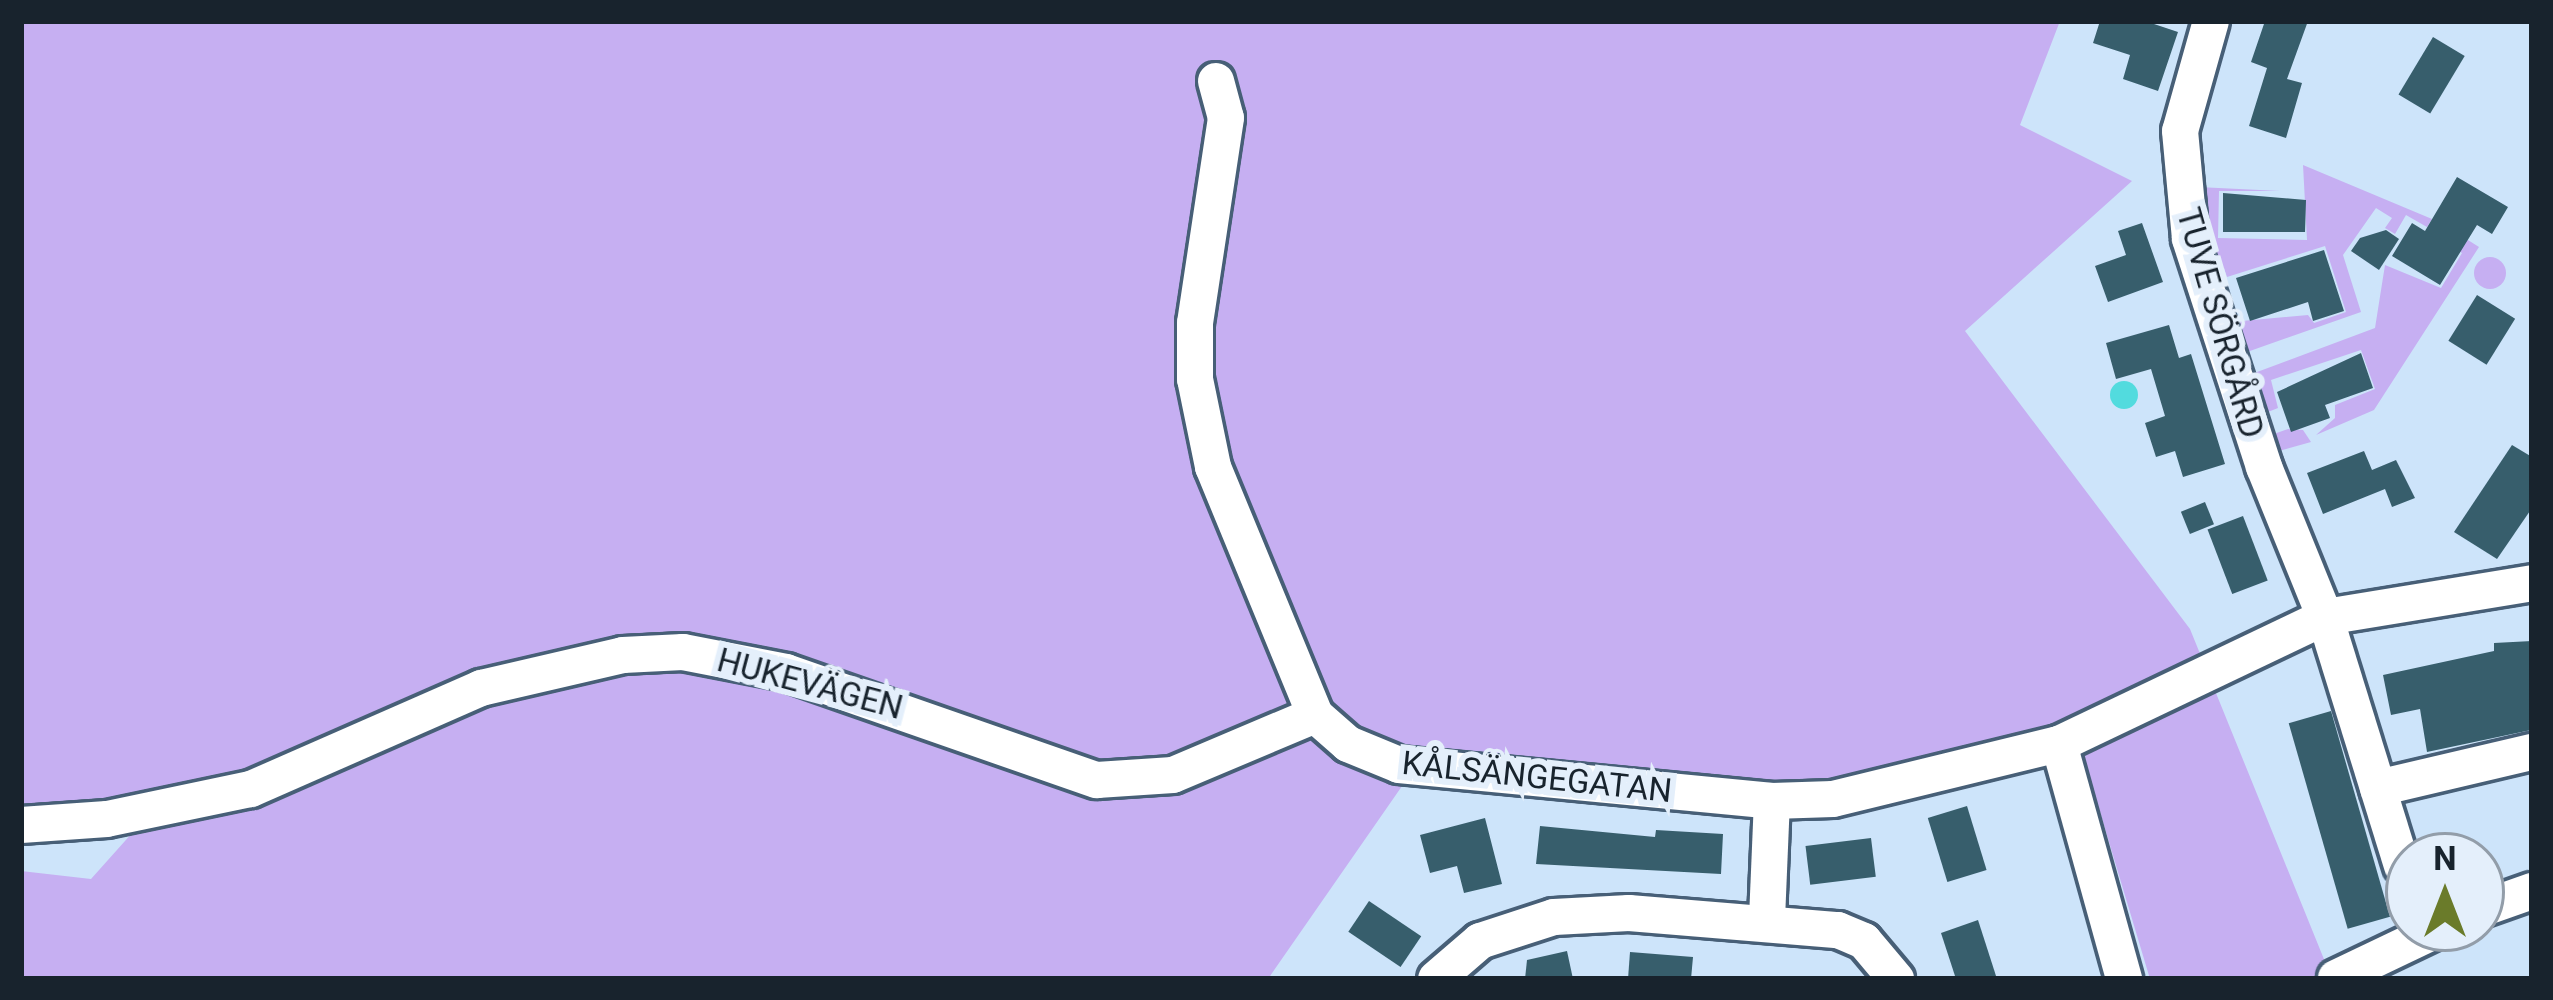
<!DOCTYPE html>
<html>
<head>
<meta charset="utf-8">
<style>
  body { margin:0 }
  #map { position:relative; width:2553px; height:1000px; overflow:hidden; background:#cde4fa; font-family:Roboto,sans-serif }
  div>[style] { position:absolute }
  [style*='--x'] { left:calc(var(--x)*1px); top:calc(var(--y)*1px); width:calc(var(--w)*1px); rotate:calc(var(--a)*1deg) }
  .green>* { inset:0; background:#c6aff2 }
  .round { border-radius:50% }
  .water>* { inset:0; background:#52dbde }
  .building>* { inset:0; background:#375e6c; transform-origin:0 0 }
  .roads { filter:drop-shadow(3px 0 #475f77) drop-shadow(-3px 0 #475f77) drop-shadow(0 3px #475f77) drop-shadow(0 -3px #475f77) }
  .minor>* { height:36px; margin:-18px; padding:0 18px; transform-origin:18px; border-radius:18px; background:#fff }
  span { translate:-50% -50%; white-space:nowrap; text-align:center; line-height:1.15; -webkit-text-stroke:12px #e4effb; paint-order:stroke }
  .street-label { font-size:33px; color:#18232d }
  .frame { position:absolute; inset:0; border:24px solid #18232d; pointer-events:none }
  .north { position:absolute; left:2385px; top:832px; width:120px; height:120px; box-sizing:border-box; background:#e4effb; border:3px solid #929da9; border-radius:50%; rotate:0deg; font-size:33px; font-weight:700; line-height:48px; text-align:center; color:#18232d }
  .north::after { content:''; display:block; margin:auto; width:42px; height:54px; background:#6a7b2a; clip-path:polygon(50% 0,100% 100%,50% 72%,0 100%) }
</style>
</head>
<body>
<div id="map">
  <div class="green">
    <div style="clip-path:polygon(21px 21px,2060px 21px,2020px 125px,2132px 181px,1965px 331px,2190px 629px,2332px 979px,2150px 979px,2074px 725px,1936px 769px,1785px 786px,1425px 753px,1268px 979px,21px 979px,21px 871px,91px 879px,167px 794px,21px 811px)"></div>
    <div style="clip-path:polygon(2303px 165px,2432px 219px,2427px 227px,2406px 215px,2395px 234px,2385px 228px,2392px 218px,2376px 208px,2343px 255px,2361px 312px,2247px 352px,2231px 322px,2308px 315px,2314px 323px,2346px 312px,2325px 246px,2227px 277px,2224px 268px,2215px 270px,2198px 187px,2280px 191px,2219px 191px,2218px 238px,2307px 240px)"></div>
    <div style="clip-path:polygon(2441px 223px,2479px 247px,2374px 410px,2316px 435px,2335px 418px,2335px 405px,2375px 389px,2361px 350px,2271px 380px,2278px 408px,2263px 414px,2249px 375px,2375px 328px,2385px 265px,2441px 288px,2462px 253px,2433px 234px)"></div>
    <div class="round" style="left:2474px;top:257px;width:32px;height:32px"></div>
    <div style="clip-path:polygon(2288px 429px,2303px 430px,2311px 442px,2275px 452px,2268px 436px)"></div>
  </div>
  <div class="water">
    <div class="round" style="left:2110px;top:381px;width:28px;height:28px"></div>
  </div>
  <div class="building">
    <div style="clip-path:polygon(2100px 21px,2145px 21px,2178px 32px,2158px 91px,2123px 79px,2130px 55px,2093px 43px)"></div>
    <div style="clip-path:polygon(2265px 21px,2308px 21px,2287px 79px,2302px 83px,2286px 138px,2249px 126px,2267px 68px,2251px 62px)"></div>
    <div style="left:2433px;top:37px;width:37px;height:67px;rotate:31deg"></div>
    <div style="clip-path:polygon(2457px 177px,2508px 207px,2492px 234px,2477px 225px,2440px 285px,2392px 256px,2412px 223px,2425px 231px)"></div>
    <div style="clip-path:polygon(2223px 193px,2306px 200px,2305px 232px,2223px 232px)"></div>
    <div style="clip-path:polygon(2142px 223px,2163px 282px,2108px 302px,2095px 266px,2126px 255px,2118px 231px)"></div>
    <div style="clip-path:polygon(2386px 230px,2399px 239px,2379px 270px,2351px 251px,2360px 238px)"></div>
    <div style="clip-path:polygon(2324px 250px,2344px 311px,2313px 321px,2308px 302px,2250px 321px,2236px 278px)"></div>
    <div style="left:2477px;top:295px;width:45px;height:54px;rotate:32deg"></div>
    <div style="clip-path:polygon(2169px 325px,2179px 358px,2191px 354px,2225px 464px,2183px 477px,2175px 451px,2156px 457px,2145px 423px,2165px 416px,2151px 369px,2116px 379px,2106px 343px)"></div>
    <div style="clip-path:polygon(2361px 353px,2373px 388px,2325px 405px,2330px 418px,2291px 432px,2277px 392px)"></div>
    <div style="clip-path:polygon(2512px 445px,2532px 457px,2532px 508px,2497px 559px,2454px 532px)"></div>
    <div style="clip-path:polygon(2364px 451px,2372px 470px,2396px 460px,2415px 498px,2392px 507px,2385px 489px,2323px 514px,2307px 473px)"></div>
    <div style="left:2205px;top:502px;width:24px;height:26px;rotate:68deg"></div>
    <div style="left:2243px;top:516px;width:69px;height:38px;rotate:69deg"></div>
    <div style="clip-path:polygon(2532px 641px,2531px 730px,2427px 752px,2420px 709px,2391px 715px,2383px 675px,2494px 651px,2494px 643px)"></div>
    <div style="left:2331px;top:711px;width:214px;height:44px;rotate:74deg"></div>
    <div style="left:1967px;top:806px;width:67px;height:41px;rotate:73deg"></div>
    <div style="clip-path:polygon(1485px 818px,1502px 884px,1464px 893px,1457px 866px,1430px 873px,1420px 835px)"></div>
    <div style="clip-path:polygon(1540px 826px,1655px 837px,1656px 830px,1723px 834px,1721px 874px,1536px 864px)"></div>
    <div style="left:1871px;top:838px;width:39px;height:66px;rotate:83deg"></div>
    <div style="left:1369px;top:901px;width:63px;height:37px;rotate:34deg"></div>
    <div style="clip-path:polygon(1978px 920px,1997px 979px,1956px 979px,1941px 933px)"></div>
    <div style="clip-path:polygon(1567px 951px,1573px 979px,1525px 979px,1527px 960px)"></div>
    <div style="clip-path:polygon(1630px 952px,1693px 957px,1691px 979px,1628px 979px)"></div>
  </div>
  <div class="roads">
    <div class="minor">
      <div style="--x:2211;--y:21;--w:114;--a:105.7"></div>
      <div style="--x:2180;--y:131;--w:108;--a:84.7"></div>
      <div style="--x:2190;--y:239;--w:240;--a:72"></div>
      <div style="--x:2264;--y:467;--w:162;--a:67.9"></div>
      <div style="--x:2325;--y:617;--w:260;--a:72.8"></div>
      <div style="--x:1216;--y:81;--w:38;--a:75"></div>
      <div style="--x:1226;--y:118;--w:207;--a:98.6"></div>
      <div style="--x:1195;--y:323;--w:56;--a:90"></div>
      <div style="--x:1195;--y:379;--w:90;--a:78.4"></div>
      <div style="--x:1213;--y:467;--w:268;--a:67.6"></div>
      <div style="--x:1315;--y:715;--w:44;--a:41.3"></div>
      <div style="--x:1348;--y:744;--w:55;--a:22.4"></div>
      <div style="--x:1399;--y:765;--w:375;--a:5.5"></div>
      <div style="--x:1772;--y:801;--w:61;--a:-1.9"></div>
      <div style="--x:1833;--y:799;--w:233;--a:-13.7"></div>
      <div style="--x:2059;--y:744;--w:295;--a:-25.5"></div>
      <div style="--x:2325;--y:617;--w:210;--a:-9.3"></div>
      <div style="--x:2059;--y:744;--w:244;--a:74.5"></div>
      <div style="--x:2378;--y:788;--w:158;--a:-13.2"></div>
      <div style="--x:21;--y:825;--w:86;--a:-4"></div>
      <div style="--x:107;--y:819;--w:147;--a:-11.8"></div>
      <div style="--x:251;--y:789;--w:251;--a:-23.7"></div>
      <div style="--x:481;--y:688;--w:146;--a:-13.1"></div>
      <div style="--x:623;--y:655;--w:60;--a:-2.9"></div>
      <div style="--x:683;--y:652;--w:105;--a:11"></div>
      <div style="--x:786;--y:672;--w:329;--a:19.2"></div>
      <div style="--x:1097;--y:780;--w:76;--a:-3.8"></div>
      <div style="--x:1173;--y:775;--w:154;--a:-22.9"></div>
      <div style="--x:2481;--y:909;--w:54;--a:-19.4"></div>
      <div style="--x:1767;--y:919;--w:118;--a:-87.6"></div>
      <div style="--x:2336;--y:978;--w:116;--a:-25.5"></div>
      <div style="--x:1436;--y:979;--w:58;--a:-40.8"></div>
      <div style="--x:1480;--y:941;--w:78;--a:-18"></div>
      <div style="--x:1554;--y:917;--w:75;--a:-3.1"></div>
      <div style="--x:1629;--y:913;--w:210;--a:4.7"></div>
      <div style="--x:1838;--y:930;--w:28;--a:23"></div>
      <div style="--x:1864;--y:941;--w:50;--a:49.9"></div>
    </div>
  </div>
  <div class="street-label">
    <span style="left:2220px;top:323px;rotate:74deg">TUVE SÖRGÅRD</span>
    <span style="left:810px;top:684px;rotate:15deg">HUKEVÄGEN</span>
    <span style="left:1537px;top:777px;rotate:6deg">KÅLSÄNGEGATAN</span>
  </div>
  <div class="frame"></div>
  <div class="north">N</div>
</div>
</body>
</html>
